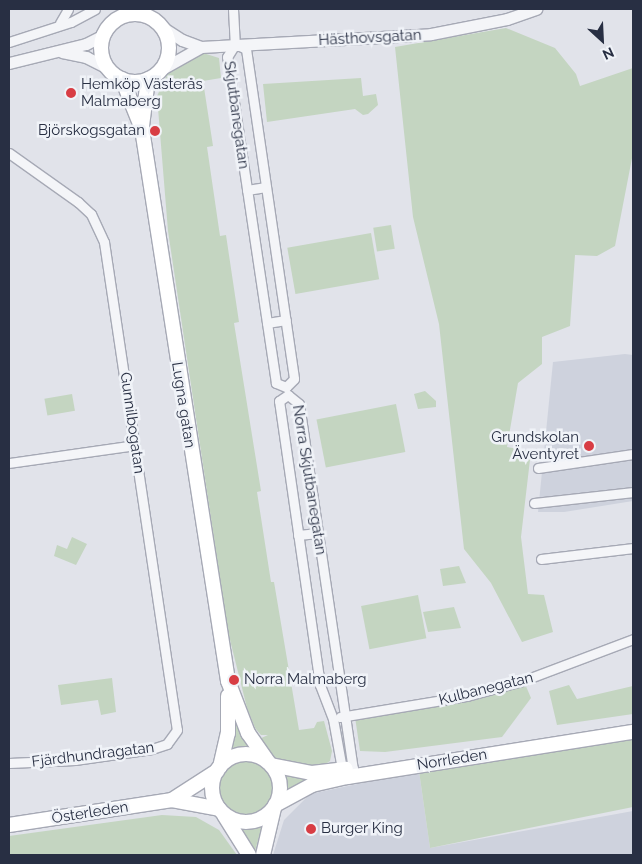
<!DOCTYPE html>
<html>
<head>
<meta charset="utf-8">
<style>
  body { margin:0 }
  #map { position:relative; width:642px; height:864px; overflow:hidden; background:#e1e3ea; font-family:Raleway,sans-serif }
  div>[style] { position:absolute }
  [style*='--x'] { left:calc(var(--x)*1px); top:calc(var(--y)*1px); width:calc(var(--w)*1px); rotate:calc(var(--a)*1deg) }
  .built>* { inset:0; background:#ced2dd }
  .green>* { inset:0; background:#c4d5c1; transform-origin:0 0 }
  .round { border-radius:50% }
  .roads { filter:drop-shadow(1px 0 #a6a9b5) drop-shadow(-1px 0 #a6a9b5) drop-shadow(0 1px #a6a9b5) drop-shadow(0 -1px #a6a9b5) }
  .minor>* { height:9px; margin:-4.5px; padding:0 4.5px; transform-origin:4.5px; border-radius:4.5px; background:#f4f5f8 }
  .tertiary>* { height:11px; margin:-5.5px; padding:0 5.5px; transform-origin:5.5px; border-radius:5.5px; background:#f4f5f8 }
  .secondary>* { height:14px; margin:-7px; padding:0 7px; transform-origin:7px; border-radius:7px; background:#fff }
  .secondary>.ring { margin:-7px; padding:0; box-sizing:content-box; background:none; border:14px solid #fff; border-radius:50% }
  .dots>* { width:14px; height:14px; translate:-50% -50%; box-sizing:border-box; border:2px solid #f0f3f8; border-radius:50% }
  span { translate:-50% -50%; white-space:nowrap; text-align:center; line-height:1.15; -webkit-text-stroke:5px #f0f3f8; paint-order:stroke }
  .street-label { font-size:15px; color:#282f43 }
  .poi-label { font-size:15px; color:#282f43 }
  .left { translate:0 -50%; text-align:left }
  .right { translate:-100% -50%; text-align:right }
  .frame { position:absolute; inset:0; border:10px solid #282f43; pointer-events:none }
  .north { position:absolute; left:577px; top:15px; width:50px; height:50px; -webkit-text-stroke:4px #f0f3f8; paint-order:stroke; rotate:155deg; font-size:14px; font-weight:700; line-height:20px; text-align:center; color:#282f43 }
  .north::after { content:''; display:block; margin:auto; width:18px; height:22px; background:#282f43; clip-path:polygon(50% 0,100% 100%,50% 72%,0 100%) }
</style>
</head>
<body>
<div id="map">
  <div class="built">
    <div style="clip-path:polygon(625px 354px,633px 355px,633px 501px,564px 512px,538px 512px,553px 362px)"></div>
    <div style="clip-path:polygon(419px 771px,430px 848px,633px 811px,633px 855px,273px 855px,284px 820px,310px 794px)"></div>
  </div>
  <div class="green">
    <div style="clip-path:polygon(506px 28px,555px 48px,576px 74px,580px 86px,633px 68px,633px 153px,615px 246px,597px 256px,575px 255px,570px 326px,542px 337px,542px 364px,518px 383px,507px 447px,531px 451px,521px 537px,528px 594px,544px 595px,553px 632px,522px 642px,491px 583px,464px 549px,439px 324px,413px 217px,395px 47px)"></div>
    <div style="clip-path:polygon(203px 53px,219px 58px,221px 78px,203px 81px,213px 146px,207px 147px,220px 236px,226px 235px,239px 322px,234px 323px,261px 491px,257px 492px,271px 582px,274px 582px,299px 730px,314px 728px,317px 722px,324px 721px,332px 751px,330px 761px,321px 767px,284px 764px,272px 757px,257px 740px,268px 735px,261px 735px,255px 728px,247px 708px,228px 632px,168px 231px,157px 96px,167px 75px,179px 63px)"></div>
    <div style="clip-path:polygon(361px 78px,363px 96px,376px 94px,378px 105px,368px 114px,363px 115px,355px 109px,267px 122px,263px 84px)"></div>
    <div style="left:391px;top:225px;width:24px;height:18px;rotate:81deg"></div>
    <div style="left:371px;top:233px;width:47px;height:85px;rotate:80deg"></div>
    <div style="clip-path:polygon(425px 391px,436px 401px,436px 407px,418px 409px,414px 394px)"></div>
    <div style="left:72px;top:394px;width:17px;height:28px;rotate:80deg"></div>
    <div style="left:396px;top:404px;width:49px;height:81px;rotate:79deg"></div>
    <div style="clip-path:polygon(72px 537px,87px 544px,76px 565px,54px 556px,57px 545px,67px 549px)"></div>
    <div style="clip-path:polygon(459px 566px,466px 583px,443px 586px,440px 569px)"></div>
    <div style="left:418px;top:595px;width:44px;height:58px;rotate:79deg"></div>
    <div style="clip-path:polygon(454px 607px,461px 628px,428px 632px,423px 612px)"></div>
    <div style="clip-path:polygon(112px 678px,116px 712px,101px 715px,98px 700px,61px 705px,58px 685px)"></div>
    <div style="clip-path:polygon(525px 684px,531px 698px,502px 737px,385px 752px,360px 751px,355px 717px)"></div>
    <div style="clip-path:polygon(569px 685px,577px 699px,633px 686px,633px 714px,557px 725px,549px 691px)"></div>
    <div style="clip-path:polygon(234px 718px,251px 750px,230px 753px)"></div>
    <div style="clip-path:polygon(633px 739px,633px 807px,430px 848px,419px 771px)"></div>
    <div class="round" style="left:217px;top:760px;width:58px;height:58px"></div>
    <div style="clip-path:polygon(282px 773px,303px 779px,334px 775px,286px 794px)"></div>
    <div style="clip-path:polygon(162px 815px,196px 817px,219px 830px,237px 855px,9px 855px,9px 836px)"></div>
    <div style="clip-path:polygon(262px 826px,254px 855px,239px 828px)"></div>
  </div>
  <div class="roads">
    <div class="minor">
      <div style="--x:233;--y:9;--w:35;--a:87"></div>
      <div style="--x:60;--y:23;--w:16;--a:-60"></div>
      <div style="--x:9;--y:42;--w:65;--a:-17.9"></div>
      <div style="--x:71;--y:22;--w:27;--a:-28"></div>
      <div style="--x:235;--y:44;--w:12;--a:24"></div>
      <div style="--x:246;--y:49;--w:333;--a:81.7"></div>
      <div style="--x:294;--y:379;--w:11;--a:135"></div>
      <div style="--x:286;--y:387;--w:11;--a:-158"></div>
      <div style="--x:276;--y:383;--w:330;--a:-98.5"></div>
      <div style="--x:227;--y:57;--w:15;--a:-58"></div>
      <div style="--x:9;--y:153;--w:85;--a:35.4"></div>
      <div style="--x:78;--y:202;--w:18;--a:43"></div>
      <div style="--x:91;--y:214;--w:31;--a:65"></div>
      <div style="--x:104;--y:242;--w:493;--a:81.5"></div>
      <div style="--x:177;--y:730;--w:17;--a:126"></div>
      <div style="--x:167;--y:744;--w:16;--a:162"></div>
      <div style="--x:152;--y:749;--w:78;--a:171.9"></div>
      <div style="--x:75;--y:760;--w:66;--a:177.4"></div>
      <div style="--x:247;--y:190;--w:19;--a:-9"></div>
      <div style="--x:267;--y:323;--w:19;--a:-9"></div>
      <div style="--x:288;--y:395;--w:14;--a:39"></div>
      <div style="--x:299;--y:404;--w:368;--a:81.6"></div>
      <div style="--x:353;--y:768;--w:10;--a:119"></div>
      <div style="--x:348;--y:777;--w:10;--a:-127"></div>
      <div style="--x:342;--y:769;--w:51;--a:-100.2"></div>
      <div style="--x:333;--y:719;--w:36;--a:-111"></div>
      <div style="--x:320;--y:685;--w:287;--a:-98.2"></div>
      <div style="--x:279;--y:401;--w:11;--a:-34"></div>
      <div style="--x:9;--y:463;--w:127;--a:-8.1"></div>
      <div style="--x:538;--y:468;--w:96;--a:-8.4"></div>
      <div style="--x:534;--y:503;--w:100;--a:-6.3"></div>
      <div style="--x:298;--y:535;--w:20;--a:-6"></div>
      <div style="--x:541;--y:559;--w:93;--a:-6.8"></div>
      <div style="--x:340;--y:717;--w:129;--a:-9.4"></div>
      <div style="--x:467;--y:696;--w:57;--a:-15.3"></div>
      <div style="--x:522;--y:681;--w:119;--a:-20.7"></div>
    </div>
    <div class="tertiary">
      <div style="--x:162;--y:27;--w:24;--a:33"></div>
      <div style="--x:182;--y:40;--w:20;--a:20"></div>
      <div style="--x:62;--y:52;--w:25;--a:12"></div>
      <div style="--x:86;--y:57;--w:25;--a:27"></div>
      <div style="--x:9;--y:63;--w:79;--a:-13.9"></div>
      <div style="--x:86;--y:44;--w:20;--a:-27"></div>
      <div style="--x:162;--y:69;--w:45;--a:-29.4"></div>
      <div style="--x:201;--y:47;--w:230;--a:-3.2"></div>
      <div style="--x:431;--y:34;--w:77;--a:-11.2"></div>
      <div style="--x:507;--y:19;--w:31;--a:-19"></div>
    </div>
    <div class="secondary">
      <div class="ring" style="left:101px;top:14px;width:54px;height:54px"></div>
      <div style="--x:122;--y:79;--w:54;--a:68.2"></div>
      <div style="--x:142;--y:129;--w:559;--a:81.14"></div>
      <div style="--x:228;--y:681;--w:56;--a:69"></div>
      <div style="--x:248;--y:733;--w:35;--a:55"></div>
      <div style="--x:142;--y:126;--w:47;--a:-82.7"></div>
      <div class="ring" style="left:212px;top:754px;width:54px;height:54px"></div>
      <div style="--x:271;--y:765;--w:42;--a:11"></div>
      <div style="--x:312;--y:773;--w:34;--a:-7"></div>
      <div style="--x:220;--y:767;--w:35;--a:-77"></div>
      <div style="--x:228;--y:733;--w:37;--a:-90"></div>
      <div style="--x:172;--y:800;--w:48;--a:10.8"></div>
      <div style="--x:275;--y:805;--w:42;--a:-28.4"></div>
      <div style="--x:312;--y:785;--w:37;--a:-13"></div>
      <div style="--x:348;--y:777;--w:289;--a:-9"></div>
      <div style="--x:224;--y:815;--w:47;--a:58"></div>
      <div style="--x:9;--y:825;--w:165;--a:-8.7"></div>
      <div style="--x:172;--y:800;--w:54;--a:-32.8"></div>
      <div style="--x:263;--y:855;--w:48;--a:-76.8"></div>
    </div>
  </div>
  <div class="dots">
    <div style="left:71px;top:93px;background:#d83d44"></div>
    <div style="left:155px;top:131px;background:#d83d44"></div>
    <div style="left:589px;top:446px;background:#d83d44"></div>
    <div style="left:234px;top:680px;background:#d83d44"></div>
    <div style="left:311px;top:829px;background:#d83d44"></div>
  </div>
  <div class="street-label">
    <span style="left:370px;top:38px;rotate:-3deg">Hästhovsgatan</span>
    <span style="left:236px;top:115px;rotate:82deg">Skjutbanegatan</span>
    <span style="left:183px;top:405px;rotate:81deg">Lugna gatan</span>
    <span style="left:132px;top:423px;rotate:82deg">Gunnilbogatan</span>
    <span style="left:309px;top:480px;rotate:81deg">Norra Skjutbanegatan</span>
    <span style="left:486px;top:689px;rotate:-14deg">Kulbanegatan</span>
    <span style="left:93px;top:755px;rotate:-7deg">Fjärdhundragatan</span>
    <span style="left:452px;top:760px;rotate:-9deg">Norrleden</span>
    <span style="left:90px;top:813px;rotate:-9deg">Österleden</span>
  </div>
  <div class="poi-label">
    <span class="left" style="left:81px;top:93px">Hemköp Västerås<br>Malmaberg</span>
    <span class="right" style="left:145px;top:131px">Björskogsgatan</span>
    <span class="right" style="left:579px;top:446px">Grundskolan<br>Äventyret</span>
    <span class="left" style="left:244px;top:680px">Norra Malmaberg</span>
    <span class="left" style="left:321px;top:829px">Burger King</span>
  </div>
  <div class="frame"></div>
  <div class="north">N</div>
</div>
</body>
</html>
